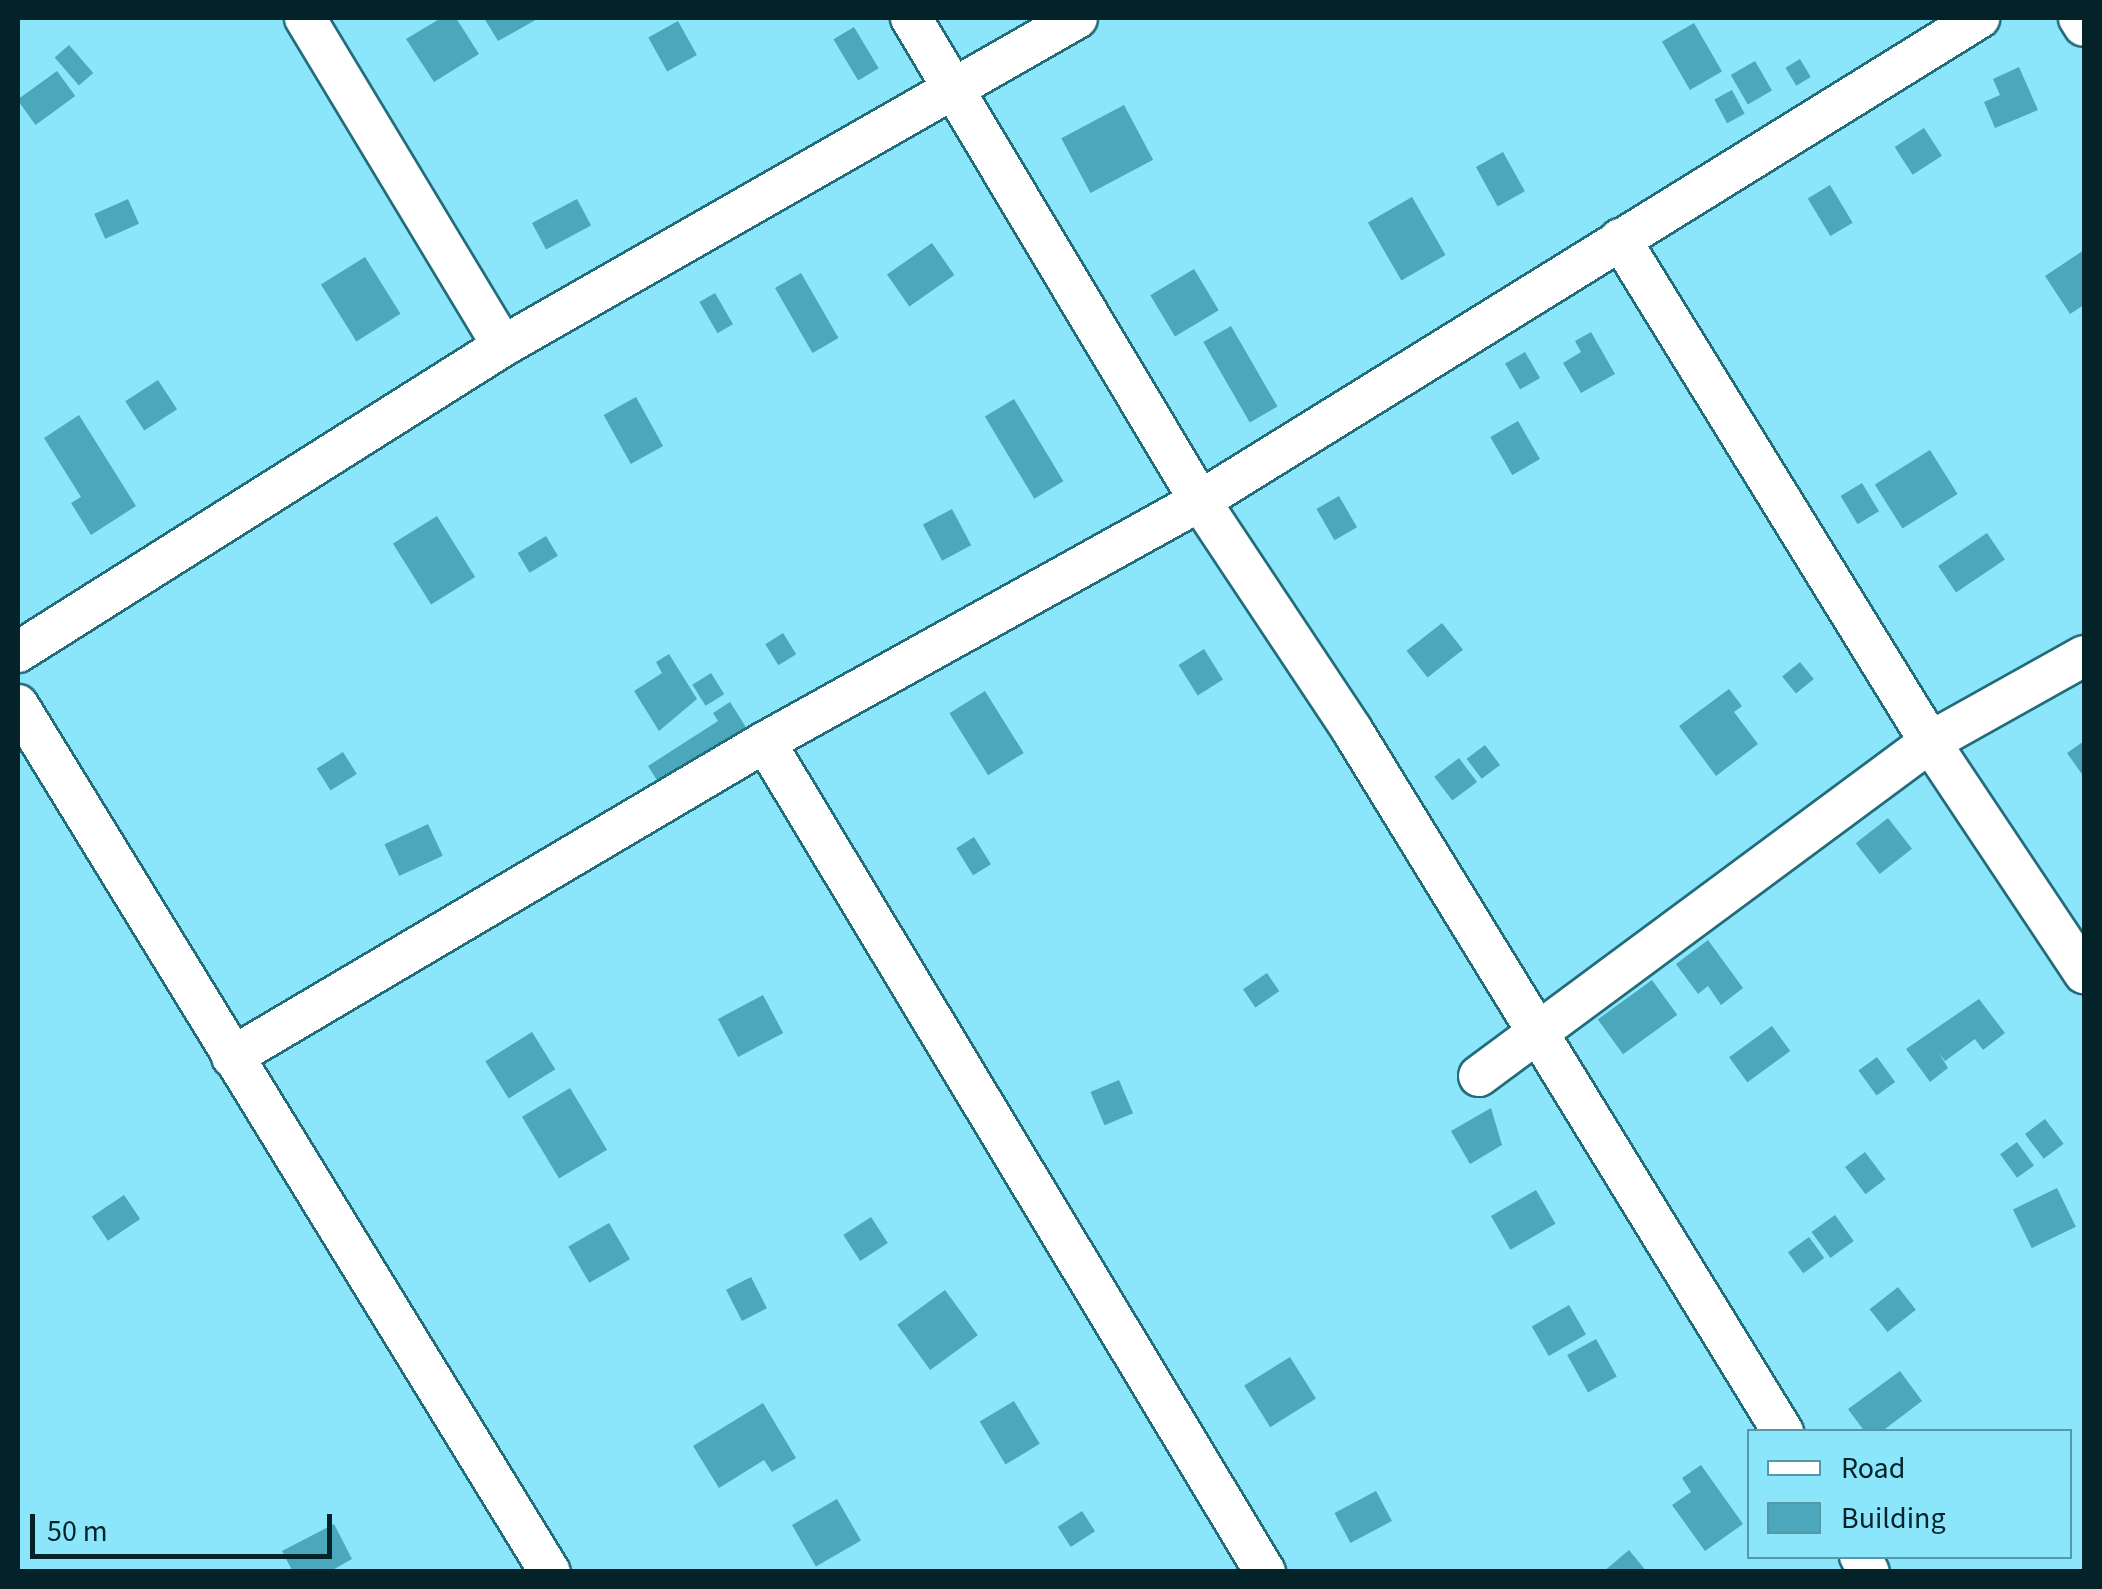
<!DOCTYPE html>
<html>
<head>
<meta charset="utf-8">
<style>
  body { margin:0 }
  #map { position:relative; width:2102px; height:1589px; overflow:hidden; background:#8be6fb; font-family:"Source Sans 3",sans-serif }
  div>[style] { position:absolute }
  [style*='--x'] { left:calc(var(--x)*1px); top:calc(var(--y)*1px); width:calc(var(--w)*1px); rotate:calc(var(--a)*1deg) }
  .building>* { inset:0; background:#4ba8bc; transform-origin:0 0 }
  .roads { filter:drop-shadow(2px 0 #236c7a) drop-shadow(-2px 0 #236c7a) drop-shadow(0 2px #236c7a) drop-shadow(0 -2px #236c7a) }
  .minor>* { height:40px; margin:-20px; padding:0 20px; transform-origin:20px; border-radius:20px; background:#fff }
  span { translate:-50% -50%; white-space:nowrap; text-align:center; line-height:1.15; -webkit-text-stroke:8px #8be6fb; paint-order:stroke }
  .frame { position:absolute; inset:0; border:20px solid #042329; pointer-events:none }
  .legend { position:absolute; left:1747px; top:1429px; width:325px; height:130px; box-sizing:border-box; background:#8be6fb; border:2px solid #5598a7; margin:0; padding:12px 18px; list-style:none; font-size:30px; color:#042329 }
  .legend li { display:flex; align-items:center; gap:20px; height:50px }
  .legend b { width:50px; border:2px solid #5598a7 }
  .scale { position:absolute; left:30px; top:1514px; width:302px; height:45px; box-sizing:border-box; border:5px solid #042329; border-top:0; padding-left:12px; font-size:30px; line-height:35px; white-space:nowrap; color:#042329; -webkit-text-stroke:8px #8be6fb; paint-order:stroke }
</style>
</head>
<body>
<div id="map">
  <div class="building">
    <div style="clip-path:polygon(441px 18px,456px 18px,479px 54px,434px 82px,406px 39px)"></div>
    <div style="clip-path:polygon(484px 18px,539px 18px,498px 41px)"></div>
    <div style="left:678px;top:21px;width:39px;height:34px;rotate:61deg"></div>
    <div style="left:1694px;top:23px;width:56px;height:37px;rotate:60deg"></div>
    <div style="left:854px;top:27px;width:48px;height:24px;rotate:59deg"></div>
    <div style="left:69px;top:45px;width:37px;height:19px;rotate:49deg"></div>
    <div style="left:1800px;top:59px;width:21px;height:17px;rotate:59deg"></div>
    <div style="left:1755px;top:61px;width:34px;height:28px;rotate:60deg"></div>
    <div style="clip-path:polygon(2019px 67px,2038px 110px,1995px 128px,1984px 102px,2000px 95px,1993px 79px)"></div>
    <div style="left:57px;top:71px;width:31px;height:49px;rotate:54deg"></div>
    <div style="left:1732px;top:90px;width:27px;height:20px;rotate:62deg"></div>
    <div style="left:1124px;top:105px;width:62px;height:71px;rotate:62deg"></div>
    <div style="left:1924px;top:128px;width:33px;height:35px;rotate:57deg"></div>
    <div style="left:1503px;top:152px;width:45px;height:31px;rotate:61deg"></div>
    <div style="left:1830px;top:185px;width:44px;height:26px;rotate:59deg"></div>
    <div style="left:1412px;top:197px;width:67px;height:51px;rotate:60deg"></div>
    <div style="left:128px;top:199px;width:27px;height:37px;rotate:66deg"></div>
    <div style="left:577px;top:199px;width:30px;height:51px;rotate:62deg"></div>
    <div style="left:932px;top:243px;width:39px;height:55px;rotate:55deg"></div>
    <div style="clip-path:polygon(2084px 250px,2084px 305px,2070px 314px,2045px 276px)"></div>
    <div style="left:365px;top:257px;width:67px;height:52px;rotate:58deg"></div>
    <div style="left:1194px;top:269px;width:48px;height:51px;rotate:59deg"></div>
    <div style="left:801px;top:273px;width:75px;height:30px;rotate:60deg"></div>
    <div style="left:715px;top:293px;width:36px;height:18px;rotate:60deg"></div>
    <div style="left:1231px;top:326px;width:93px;height:32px;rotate:60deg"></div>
    <div style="clip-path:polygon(1591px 332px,1615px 374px,1581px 393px,1563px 363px,1581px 352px,1575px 341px)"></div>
    <div style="left:1525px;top:352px;width:30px;height:23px;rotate:60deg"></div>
    <div style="left:158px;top:380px;width:35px;height:39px;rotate:57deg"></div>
    <div style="left:636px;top:397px;width:56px;height:37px;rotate:61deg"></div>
    <div style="left:1014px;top:399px;width:96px;height:34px;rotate:59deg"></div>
    <div style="clip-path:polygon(79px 415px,136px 506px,91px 535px,71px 503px,81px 497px,44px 438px)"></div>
    <div style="left:1518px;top:421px;width:44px;height:32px;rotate:60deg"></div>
    <div style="left:1930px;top:450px;width:52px;height:65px;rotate:58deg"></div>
    <div style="left:1862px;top:483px;width:33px;height:25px;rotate:59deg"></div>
    <div style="left:1339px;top:496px;width:36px;height:26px;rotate:60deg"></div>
    <div style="left:952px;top:509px;width:41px;height:33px;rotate:62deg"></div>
    <div style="left:437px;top:516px;width:72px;height:52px;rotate:58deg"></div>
    <div style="left:1987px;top:533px;width:32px;height:59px;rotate:56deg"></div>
    <div style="left:546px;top:536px;width:23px;height:33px;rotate:59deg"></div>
    <div style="left:1442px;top:623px;width:34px;height:45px;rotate:52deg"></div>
    <div style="left:783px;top:633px;width:25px;height:21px;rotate:58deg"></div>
    <div style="left:1204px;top:649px;width:36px;height:30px;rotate:58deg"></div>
    <div style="clip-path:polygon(669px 654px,697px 699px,659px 731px,634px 691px,662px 673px,656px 662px)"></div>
    <div style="left:1800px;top:662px;width:22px;height:23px;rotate:51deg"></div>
    <div style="left:711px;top:673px;width:25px;height:22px;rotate:58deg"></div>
    <div style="clip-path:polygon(1729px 689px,1742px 706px,1734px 712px,1758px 744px,1716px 776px,1679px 726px)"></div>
    <div style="left:985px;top:691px;width:73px;height:42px;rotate:58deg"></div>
    <div style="clip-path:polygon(730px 702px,751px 735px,663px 790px,648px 766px,718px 721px,713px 713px)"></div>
    <div style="clip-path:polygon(2084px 741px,2084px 777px,2067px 753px)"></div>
    <div style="left:1485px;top:745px;width:25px;height:23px;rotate:53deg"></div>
    <div style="left:343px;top:752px;width:26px;height:31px;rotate:58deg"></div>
    <div style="left:1459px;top:758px;width:30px;height:31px;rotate:53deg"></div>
    <div style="left:1888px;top:818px;width:39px;height:41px;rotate:52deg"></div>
    <div style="left:428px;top:824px;width:35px;height:48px;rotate:65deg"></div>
    <div style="left:974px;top:837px;width:32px;height:21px;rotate:58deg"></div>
    <div style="clip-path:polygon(1708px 940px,1743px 988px,1721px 1005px,1708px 986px,1698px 994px,1676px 964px)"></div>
    <div style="left:1267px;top:973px;width:22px;height:29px;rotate:56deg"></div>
    <div style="left:1652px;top:980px;width:43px;height:67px;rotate:54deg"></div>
    <div style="left:763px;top:995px;width:43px;height:51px;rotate:62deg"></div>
    <div style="clip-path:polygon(1979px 999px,2005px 1033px,1983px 1050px,1975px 1039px,1945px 1061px,1939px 1053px,1948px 1068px,1930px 1082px,1906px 1049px)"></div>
    <div style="left:1772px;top:1026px;width:31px;height:53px;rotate:54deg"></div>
    <div style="left:532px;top:1032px;width:44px;height:55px;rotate:58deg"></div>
    <div style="left:1877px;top:1057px;width:31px;height:23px;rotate:54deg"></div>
    <div style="left:1119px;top:1080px;width:36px;height:31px;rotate:67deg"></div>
    <div style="left:570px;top:1088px;width:72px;height:56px;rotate:59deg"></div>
    <div style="clip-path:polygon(1491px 1108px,1502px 1145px,1470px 1164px,1451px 1131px)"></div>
    <div style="left:2045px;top:1119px;width:31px;height:25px;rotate:53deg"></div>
    <div style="left:2017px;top:1142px;width:29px;height:21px;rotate:54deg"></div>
    <div style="left:1865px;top:1152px;width:34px;height:25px;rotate:53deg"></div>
    <div style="left:2057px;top:1188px;width:43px;height:49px;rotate:64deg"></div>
    <div style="left:1536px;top:1190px;width:39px;height:52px;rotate:60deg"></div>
    <div style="left:124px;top:1195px;width:29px;height:39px;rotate:56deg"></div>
    <div style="left:1835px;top:1215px;width:32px;height:29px;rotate:54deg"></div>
    <div style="left:871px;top:1217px;width:31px;height:33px;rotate:57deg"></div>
    <div style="left:609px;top:1223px;width:42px;height:47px;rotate:60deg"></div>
    <div style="left:1809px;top:1237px;width:26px;height:26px;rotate:54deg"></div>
    <div style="left:751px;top:1277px;width:35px;height:28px;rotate:63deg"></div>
    <div style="left:1898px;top:1287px;width:29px;height:36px;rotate:52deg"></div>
    <div style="left:945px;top:1290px;width:56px;height:59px;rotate:54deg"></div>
    <div style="left:1569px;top:1305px;width:34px;height:43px;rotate:60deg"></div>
    <div style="left:1596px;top:1339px;width:43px;height:33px;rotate:61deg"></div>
    <div style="left:1290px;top:1357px;width:49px;height:54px;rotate:58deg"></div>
    <div style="clip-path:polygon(1900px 1371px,1922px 1401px,1881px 1432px,1865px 1432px,1848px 1409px)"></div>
    <div style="left:1014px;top:1401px;width:50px;height:40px;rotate:59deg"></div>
    <div style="clip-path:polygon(763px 1403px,796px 1458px,772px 1472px,764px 1460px,719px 1488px,693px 1446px)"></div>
    <div style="clip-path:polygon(1701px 1465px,1743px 1524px,1705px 1551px,1672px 1505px,1691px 1492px,1682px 1478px)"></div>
    <div style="left:1376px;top:1491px;width:34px;height:47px;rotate:62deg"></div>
    <div style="left:837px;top:1499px;width:48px;height:52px;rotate:60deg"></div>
    <div style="left:1082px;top:1511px;width:24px;height:29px;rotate:57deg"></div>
    <div style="clip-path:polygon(334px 1524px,352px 1559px,329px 1572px,293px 1572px,282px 1551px)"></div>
    <div style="clip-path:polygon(1629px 1550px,1647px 1572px,1603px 1572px)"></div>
  </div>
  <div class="roads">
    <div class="minor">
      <div style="--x:305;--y:18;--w:383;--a:58.9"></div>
      <div style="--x:911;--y:18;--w:563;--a:59.11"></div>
      <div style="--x:1200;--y:501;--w:275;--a:56.4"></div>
      <div style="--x:1352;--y:730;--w:824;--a:58.45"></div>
      <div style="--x:2079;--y:18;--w:9;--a:58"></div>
      <div style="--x:1620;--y:239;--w:591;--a:58.35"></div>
      <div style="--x:1930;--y:742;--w:278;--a:56.3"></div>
      <div style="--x:18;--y:652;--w:573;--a:-32.25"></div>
      <div style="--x:503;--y:346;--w:661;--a:-29.74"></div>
      <div style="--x:18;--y:705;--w:1017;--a:58.47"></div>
      <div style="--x:765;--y:742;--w:969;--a:58.93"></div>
      <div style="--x:232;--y:1057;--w:619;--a:-30.58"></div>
      <div style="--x:765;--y:742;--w:497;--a:-29"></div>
      <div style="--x:1200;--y:501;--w:917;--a:-31.8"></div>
      <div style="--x:1479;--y:1076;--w:561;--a:-36.52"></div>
      <div style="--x:1930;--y:742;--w:176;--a:-29.2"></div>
      <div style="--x:1860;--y:1556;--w:18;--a:61"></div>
    </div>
  </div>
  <div class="frame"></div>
  <ul class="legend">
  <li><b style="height:12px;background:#fff"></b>Road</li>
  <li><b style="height:28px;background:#4ba8bc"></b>Building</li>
  </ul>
  <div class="scale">50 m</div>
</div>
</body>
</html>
